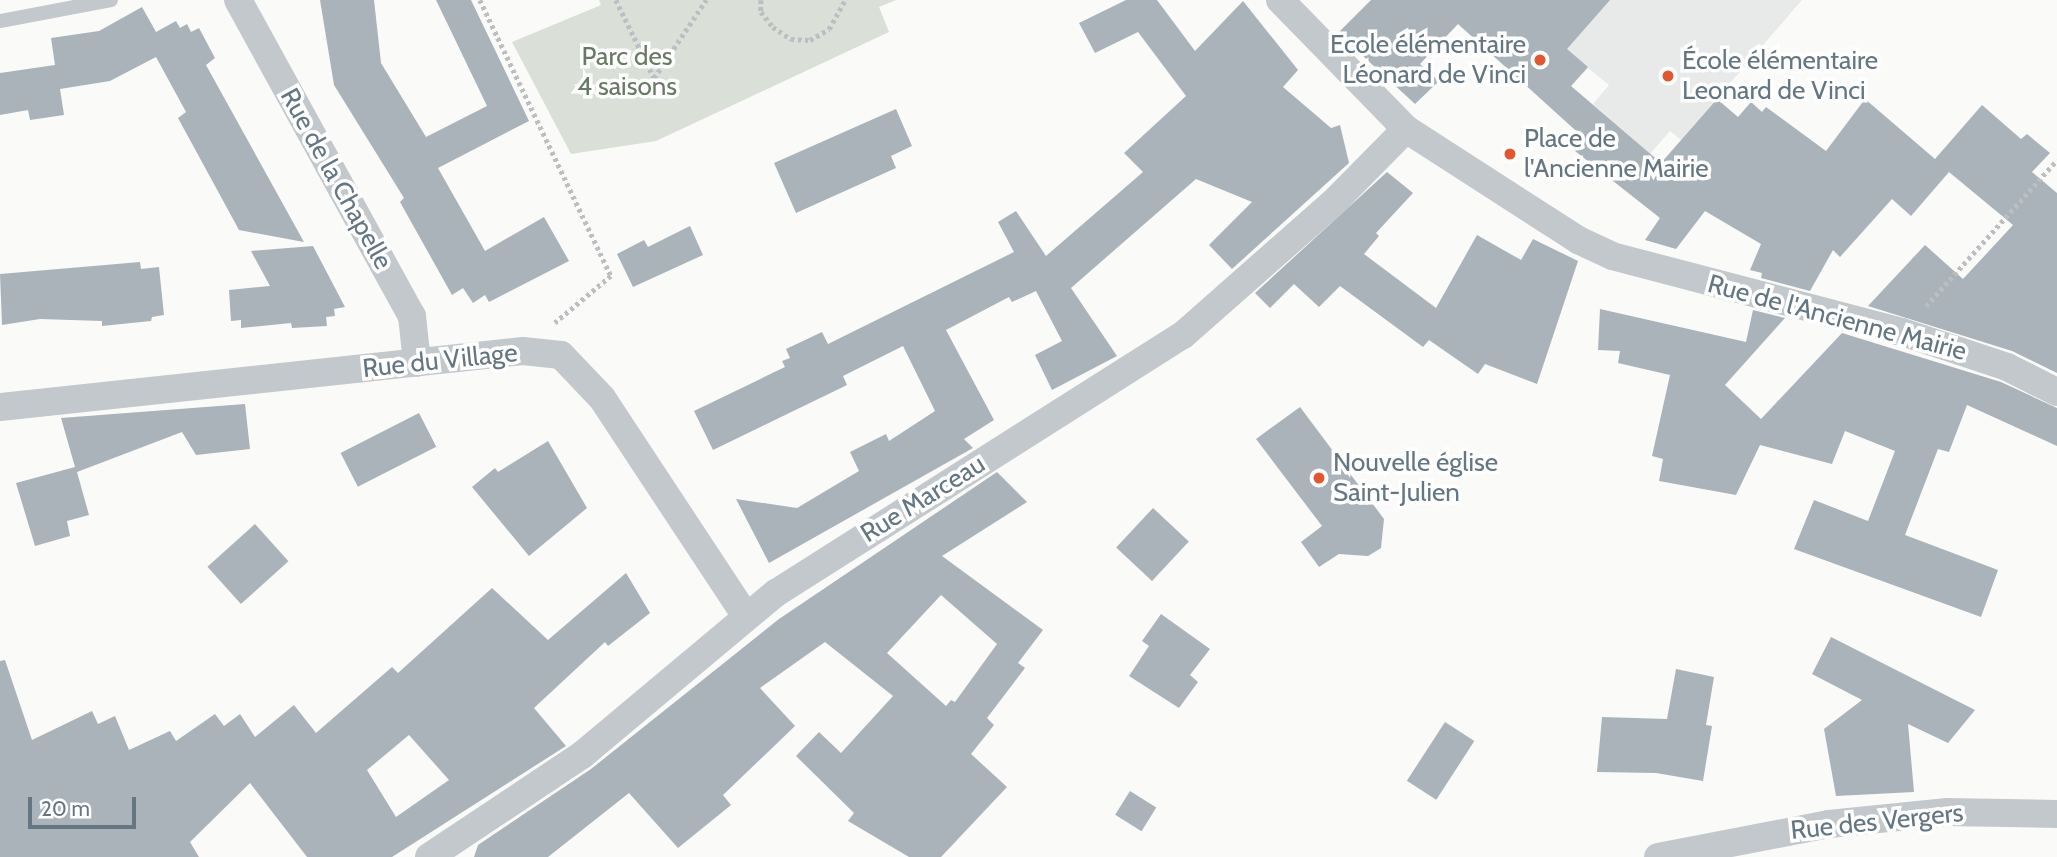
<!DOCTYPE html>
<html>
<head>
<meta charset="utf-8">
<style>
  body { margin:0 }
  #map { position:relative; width:2057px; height:857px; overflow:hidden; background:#fafaf8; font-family:Cabin,sans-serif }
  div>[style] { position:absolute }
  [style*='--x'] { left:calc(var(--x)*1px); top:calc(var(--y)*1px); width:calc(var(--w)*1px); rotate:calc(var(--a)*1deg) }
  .built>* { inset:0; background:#e8e9e9 }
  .green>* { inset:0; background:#dadfd7 }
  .building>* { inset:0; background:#aab3b9; transform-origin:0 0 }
  .path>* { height:4.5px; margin-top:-2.25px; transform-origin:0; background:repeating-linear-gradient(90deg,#bbbfc2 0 3.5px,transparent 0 7px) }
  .service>* { height:14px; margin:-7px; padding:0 7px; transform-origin:7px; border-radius:7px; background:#c3c8cc }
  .minor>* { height:28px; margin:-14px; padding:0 14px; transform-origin:14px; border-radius:14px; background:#c3c8cc }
  .dots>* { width:19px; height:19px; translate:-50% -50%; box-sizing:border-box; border:4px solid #fff; border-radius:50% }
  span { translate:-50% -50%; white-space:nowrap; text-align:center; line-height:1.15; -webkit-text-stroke:7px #fff; paint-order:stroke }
  .poi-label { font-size:26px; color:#657683 }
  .right { translate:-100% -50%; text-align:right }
  .left { translate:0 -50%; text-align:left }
  .park-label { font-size:26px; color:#687a64 }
  .street-label { font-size:26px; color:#657683 }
  .scale { position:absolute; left:28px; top:797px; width:108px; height:32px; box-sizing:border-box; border:4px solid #657683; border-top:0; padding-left:9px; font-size:21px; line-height:24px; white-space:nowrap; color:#657683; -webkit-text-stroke:5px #fff; paint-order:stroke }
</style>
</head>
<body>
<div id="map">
  <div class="built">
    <div style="clip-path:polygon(1543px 0,1802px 0,1681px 140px,1670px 131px,1650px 154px,1593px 104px,1609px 85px,1588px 68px,1551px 108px)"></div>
  </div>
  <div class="green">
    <div style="clip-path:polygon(599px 0,896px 0,879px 7px,889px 32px,656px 141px,571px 154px,512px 42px,601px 5px)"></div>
  </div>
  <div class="building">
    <div style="clip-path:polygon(320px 0,374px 0,381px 63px,426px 137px,487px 106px,436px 0,471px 0,529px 121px,438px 168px,485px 251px,544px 217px,569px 261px,489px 302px,485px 295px,473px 303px,463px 288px,452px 295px,400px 202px,404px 198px,334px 85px)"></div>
    <div style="clip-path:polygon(1126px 0,1157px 0,1195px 51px,1243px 1px,1298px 70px,1283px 87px,1331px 128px,1340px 125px,1349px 163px,1232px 269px,1209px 245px,1252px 202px,1196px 179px,1071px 288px,1117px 356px,1052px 390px,1035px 355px,1062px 341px,1036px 291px,1012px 302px,1009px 297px,946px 330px,994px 420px,964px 439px,973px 448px,769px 563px,736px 499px,797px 508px,859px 471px,850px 452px,886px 434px,889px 441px,935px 411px,903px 346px,843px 376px,847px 385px,713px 450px,694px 411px,785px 367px,782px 361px,790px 358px,786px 349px,822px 332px,828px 344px,1014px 252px,998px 222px,1016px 211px,1046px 256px,1143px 172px,1124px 153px,1186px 96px,1138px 32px,1095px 53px,1079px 23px)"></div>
    <div style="clip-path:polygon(1371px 0,1610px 0,1567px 49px,1588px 67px,1571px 86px,1661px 163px,1717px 99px,1738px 117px,1751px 102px,1762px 112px,1766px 107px,1826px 151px,1865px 99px,1935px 159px,1982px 105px,2021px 139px,2027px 134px,2050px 153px,2032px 172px,2057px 193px,2057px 373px,2012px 351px,1868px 306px,1925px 245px,1963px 279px,2013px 225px,1949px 172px,1911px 216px,1892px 199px,1840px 257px,1833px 250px,1810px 291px,1761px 278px,1762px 273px,1750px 270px,1761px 244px,1705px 211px,1676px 249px,1645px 240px,1660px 218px,1575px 151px,1585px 139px,1458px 24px,1420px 64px,1439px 81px,1415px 104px,1338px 33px)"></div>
    <div style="clip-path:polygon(142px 7px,156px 32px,176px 21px,180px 28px,187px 24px,191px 32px,199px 28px,215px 58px,206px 65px,304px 242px,239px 230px,178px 118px,186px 112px,156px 57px,110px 81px,60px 89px,64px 115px,30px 120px,28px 110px,0 115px,0 73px,55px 65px,51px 38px,99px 31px)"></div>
    <div style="clip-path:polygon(896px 109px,912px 146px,891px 156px,896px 168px,796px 213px,774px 163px)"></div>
    <div style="clip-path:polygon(1387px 172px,1413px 193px,1376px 233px,1379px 236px,1364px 254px,1436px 308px,1477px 235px,1521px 260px,1533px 239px,1578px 261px,1537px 384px,1485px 364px,1478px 374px,1429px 340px,1423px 347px,1340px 286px,1319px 307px,1294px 284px,1270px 308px,1255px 293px)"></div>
    <div style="clip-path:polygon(690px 226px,703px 255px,633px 287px,617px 254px,644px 240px,648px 247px)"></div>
    <div style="clip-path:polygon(313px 246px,345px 307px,334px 309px,335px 316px,326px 317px,327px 326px,292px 328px,291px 323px,241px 328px,241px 320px,231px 321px,229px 290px,270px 286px,251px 251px)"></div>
    <div style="clip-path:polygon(140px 262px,141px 269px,159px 267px,164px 315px,152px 317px,151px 321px,102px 326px,102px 321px,40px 319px,2px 325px,0 274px)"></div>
    <div style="clip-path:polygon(1600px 309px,1746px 342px,1753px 310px,1785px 318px,1725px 385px,1761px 419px,1842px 333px,2001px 382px,2057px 408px,2057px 446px,1967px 405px,1949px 452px,1938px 449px,1905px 535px,1998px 570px,1981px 617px,1794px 549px,1814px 500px,1868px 521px,1895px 451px,1845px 431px,1832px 464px,1760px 445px,1736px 495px,1659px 481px,1663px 459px,1652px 456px,1670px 375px,1618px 363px,1620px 351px,1598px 350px)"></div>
    <div style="clip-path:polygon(245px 404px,250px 449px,196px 455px,182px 432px,77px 472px,89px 515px,67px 521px,70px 536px,35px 546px,16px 483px,75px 467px,61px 418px)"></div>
    <div style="clip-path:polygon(1300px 407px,1384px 519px,1381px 548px,1368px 556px,1339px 554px,1319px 567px,1301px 542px,1322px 526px,1256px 439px)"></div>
    <div style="left:419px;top:413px;width:38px;height:88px;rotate:63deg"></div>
    <div style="clip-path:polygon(548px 441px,587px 508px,529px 556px,472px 487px,495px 468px,498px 472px)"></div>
    <div style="clip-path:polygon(evenodd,997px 472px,1027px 502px,942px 556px,1043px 630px,1018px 663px,1025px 668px,987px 718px,994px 725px,971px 754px,1007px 787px,941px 857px,909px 857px,848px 821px,854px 813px,796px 756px,819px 732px,841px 753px,893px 696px,825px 642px,760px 688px,795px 726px,723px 795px,731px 805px,678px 848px,629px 793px,548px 857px,474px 857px,478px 845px,591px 769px,779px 619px,997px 472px,941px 595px,997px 644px,955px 702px,951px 700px,946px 706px,887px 653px,941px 595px)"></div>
    <div style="left:1153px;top:508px;width:49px;height:54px;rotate:43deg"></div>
    <div style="left:255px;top:524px;width:50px;height:64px;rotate:48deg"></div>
    <div style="clip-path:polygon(evenodd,626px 573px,650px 613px,608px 646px,605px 642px,534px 708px,566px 746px,392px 857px,307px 857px,250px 783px,190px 842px,199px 857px,0 857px,0 661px,5px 660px,32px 740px,92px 711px,98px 724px,115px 716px,129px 750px,170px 731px,176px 741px,215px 714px,224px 726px,240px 714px,255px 737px,294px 705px,316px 733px,392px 667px,398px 673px,492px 588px,548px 640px,626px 573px,409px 735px,449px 780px,396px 817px,367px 770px,409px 735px)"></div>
    <div style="clip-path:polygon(1161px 614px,1210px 649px,1190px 675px,1198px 682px,1179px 708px,1129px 676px,1149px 646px,1142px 641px)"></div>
    <div style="clip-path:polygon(1831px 637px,1975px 710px,1948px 743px,1908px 724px,1914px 792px,1836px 796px,1824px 729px,1862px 700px,1812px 674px)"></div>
    <div style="clip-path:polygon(1676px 669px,1714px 677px,1706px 725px,1712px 726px,1703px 781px,1656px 773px,1597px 772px,1602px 717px,1667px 719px)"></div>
    <div style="left:1445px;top:722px;width:35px;height:70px;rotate:33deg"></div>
    <div style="left:1130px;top:791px;width:31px;height:28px;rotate:32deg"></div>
  </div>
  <div class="path">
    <div style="--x:480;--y:0;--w:306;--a:64.6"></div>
    <div style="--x:611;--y:276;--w:73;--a:140"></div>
    <div style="--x:616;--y:0;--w:87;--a:64"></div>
    <div style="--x:654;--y:78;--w:94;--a:-56.3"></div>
    <div style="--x:761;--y:0;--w:12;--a:90"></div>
    <div style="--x:761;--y:12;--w:19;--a:51"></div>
    <div style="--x:773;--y:27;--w:22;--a:34"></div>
    <div style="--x:791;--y:39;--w:19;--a:3"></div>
    <div style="--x:810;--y:40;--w:22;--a:-30"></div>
    <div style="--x:829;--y:29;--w:33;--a:-61"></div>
    <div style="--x:1926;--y:306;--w:196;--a:-48.1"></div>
  </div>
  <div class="service">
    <div style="--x:0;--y:21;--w:113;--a:-10.7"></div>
  </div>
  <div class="minor">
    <div style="--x:238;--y:0;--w:361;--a:61.2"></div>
    <div style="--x:412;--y:316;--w:47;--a:83.9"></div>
    <div style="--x:1280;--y:0;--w:180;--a:45.7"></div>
    <div style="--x:1406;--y:129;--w:205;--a:32.8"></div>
    <div style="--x:1578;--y:240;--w:38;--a:25"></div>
    <div style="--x:1612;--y:256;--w:300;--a:14.7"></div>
    <div style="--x:1902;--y:332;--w:111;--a:18.4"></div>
    <div style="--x:2007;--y:367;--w:56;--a:26.6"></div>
    <div style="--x:0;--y:407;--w:526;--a:-6.11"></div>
    <div style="--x:523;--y:351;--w:38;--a:6"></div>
    <div style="--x:561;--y:355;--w:59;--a:46.4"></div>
    <div style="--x:602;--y:398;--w:261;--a:56.6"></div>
    <div style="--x:429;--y:857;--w:184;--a:-33.7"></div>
    <div style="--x:582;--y:755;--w:253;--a:-39.9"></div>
    <div style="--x:776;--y:593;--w:482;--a:-32.4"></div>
    <div style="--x:1183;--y:335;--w:205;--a:-41.4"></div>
    <div style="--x:1337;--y:199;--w:98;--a:-45.4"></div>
    <div style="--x:1658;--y:857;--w:174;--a:-10.9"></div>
    <div style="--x:1829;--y:824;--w:119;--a:-5.8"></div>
    <div style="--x:1947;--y:812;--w:110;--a:1"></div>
  </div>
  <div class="dots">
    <div style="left:1540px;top:60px;background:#e4572e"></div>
    <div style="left:1668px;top:76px;background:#e4572e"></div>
    <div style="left:1510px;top:154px;background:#e4572e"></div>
    <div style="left:1319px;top:478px;background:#e4572e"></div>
  </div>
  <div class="poi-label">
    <span class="right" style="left:1526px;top:60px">Ecole élémentaire<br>Léonard de Vinci</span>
    <span class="left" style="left:1682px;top:76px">École élémentaire<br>Leonard de Vinci</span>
    <span class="left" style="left:1524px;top:154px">Place de<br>l'Ancienne Mairie</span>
    <span class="left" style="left:1333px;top:478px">Nouvelle église<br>Saint-Julien</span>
  </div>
  <div class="park-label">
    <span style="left:627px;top:72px">Parc des<br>4 saisons</span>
  </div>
  <div class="street-label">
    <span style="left:336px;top:179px;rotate:61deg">Rue de la Chapelle</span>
    <span style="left:1837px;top:318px;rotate:15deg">Rue de l'Ancienne Mairie</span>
    <span style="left:440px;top:361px;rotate:-6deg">Rue du Village</span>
    <span style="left:923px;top:499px;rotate:-32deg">Rue Marceau</span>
    <span style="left:1877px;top:822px;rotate:-6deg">Rue des Vergers</span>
  </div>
  <div class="scale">20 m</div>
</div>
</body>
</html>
